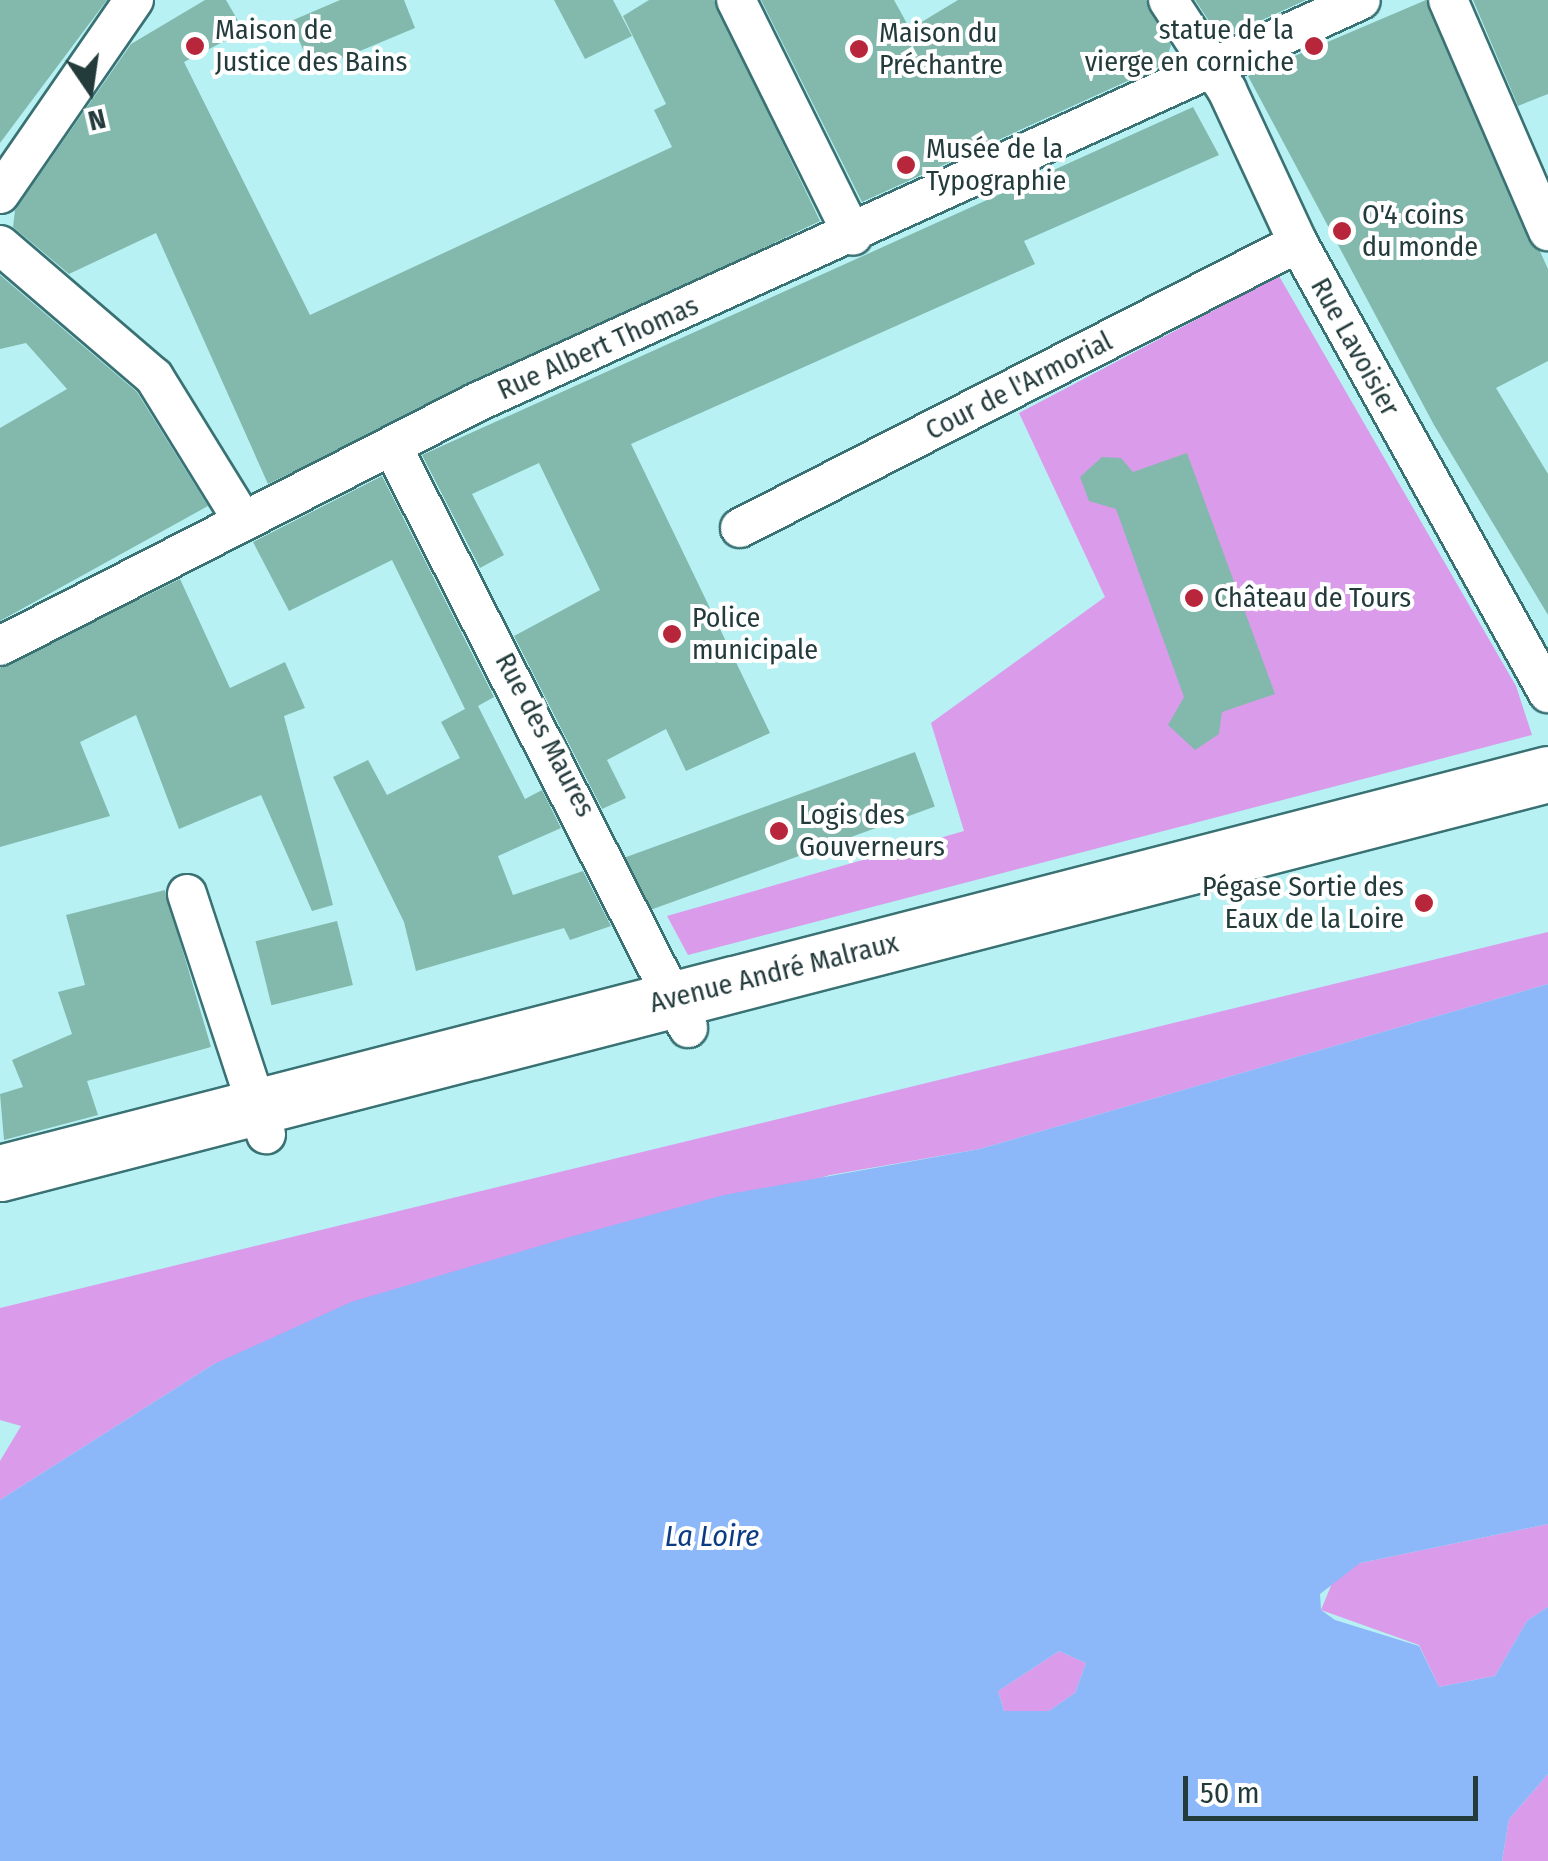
<!DOCTYPE html>
<html>
<head>
<meta charset="utf-8">
<style>
  body { margin:0 }
  #map { position:relative; width:1548px; height:1861px; overflow:hidden; background:#b7f1f3; font-family:"Fira Sans Condensed",sans-serif }
  div>[style] { position:absolute }
  [style*='--x'] { left:calc(var(--x)*1px); top:calc(var(--y)*1px); width:calc(var(--w)*1px); rotate:calc(var(--a)*1deg) }
  .green>* { inset:0; background:#da9beb }
  .water>* { inset:0; background:#8cb7f9 }
  .building>* { inset:0; background:#83b9ad; transform-origin:0 0 }
  .roads { filter:drop-shadow(2px 0 #3a7274) drop-shadow(-2px 0 #3a7274) drop-shadow(0 2px #3a7274) drop-shadow(0 -2px #3a7274) }
  .minor>* { height:38px; margin:-19px; padding:0 19px; transform-origin:19px; border-radius:19px; background:#fff }
  .primary>* { height:55px; margin:-27.5px; padding:0 27.5px; transform-origin:27.5px; border-radius:27.5px; background:#fff }
  .dots>* { width:28px; height:28px; translate:-50% -50%; box-sizing:border-box; border:5px solid #fff; border-radius:50% }
  span { translate:-50% -50%; white-space:nowrap; text-align:center; line-height:1.15; -webkit-text-stroke:8px #fff; paint-order:stroke }
  .poi-label { font-size:28px; color:#243b3c }
  .left { translate:0 -50%; text-align:left }
  .right { translate:-100% -50%; text-align:right }
  .street-label { font-size:28px; color:#243b3c }
  .water-label { font-size:30px; color:#0b3c83; font-style:italic }
  .north { position:absolute; left:40px; top:40px; width:100px; height:100px; -webkit-text-stroke:8px #fff; paint-order:stroke; rotate:167deg; font-size:28px; font-weight:700; line-height:40px; text-align:center; color:#243b3c }
  .north::after { content:''; display:block; margin:auto; width:35px; height:45px; background:#243b3c; clip-path:polygon(50% 0,100% 100%,50% 72%,0 100%) }
  .scale { position:absolute; left:1183px; top:1776px; width:295px; height:45px; box-sizing:border-box; border:5px solid #243b3c; border-top:0; padding-left:12px; font-size:30px; line-height:35px; white-space:nowrap; color:#243b3c; -webkit-text-stroke:8px #fff; paint-order:stroke }
</style>
</head>
<body>
<div id="map">
  <div class="green">
    <div style="clip-path:polygon(1279px 276px,1516px 686px,1532px 735px,688px 955px,667px 916px,964px 831px,931px 723px,1105px 597px,1019px 413px)"></div>
    <div style="clip-path:polygon(1548px 932px,1548px 984px,980px 1149px,830px 1175px,214px 1364px,0 1500px,0 1461px,21px 1426px,0 1420px,0 1308px)"></div>
    <div style="clip-path:polygon(1548px 1524px,1548px 1607px,1527px 1621px,1495px 1676px,1439px 1687px,1419px 1645px,1321px 1610px,1335px 1576px,1360px 1563px)"></div>
    <div style="clip-path:polygon(1059px 1651px,1086px 1663px,1075px 1693px,1049px 1711px,1004px 1711px,998px 1691px)"></div>
    <div style="clip-path:polygon(1548px 1774px,1548px 1861px,1502px 1861px,1509px 1819px)"></div>
  </div>
  <div class="water">
    <div style="clip-path:polygon(evenodd,1548px 984px,1548px 1524px,1360px 1563px,1320px 1594px,1321px 1610px,1335px 1620px,1419px 1646px,1439px 1687px,1495px 1676px,1527px 1621px,1548px 1607px,1548px 1774px,1509px 1819px,1502px 1861px,0 1861px,0 1500px,214px 1364px,351px 1302px,566px 1238px,724px 1195px,980px 1149px,1548px 984px,1059px 1651px,1086px 1663px,1075px 1693px,1049px 1711px,1004px 1711px,998px 1691px,1059px 1651px)"></div>
  </div>
  <div class="building">
    <div style="clip-path:polygon(0 0,107px 0,0 143px)"></div>
    <div style="clip-path:polygon(205px 0,226px 0,244px 31px,184px 62px,310px 315px,672px 147px,654px 110px,666px 104px,623px 16px,649px 0,714px 0,820px 221px,268px 484px,156px 233px,69px 274px,13px 227px,15px 210px,131px 44px)"></div>
    <div style="clip-path:polygon(340px 0,404px 0,415px 28px,312px 71px,291px 21px)"></div>
    <div style="clip-path:polygon(554px 0,613px 0,632px 36px,585px 59px)"></div>
    <div style="clip-path:polygon(761px 0,894px 0,910px 29px,958px 0,1146px 0,1171px 45px,1165px 64px,862px 202px)"></div>
    <div style="clip-path:polygon(1195px 0,1306px 0,1221px 39px)"></div>
    <div style="clip-path:polygon(1426px 0,1548px 269px,1548px 361px,1496px 388px,1548px 474px,1548px 615px,1434px 425px,1248px 76px)"></div>
    <div style="clip-path:polygon(1473px 0,1548px 0,1548px 94px,1518px 106px)"></div>
    <div style="clip-path:polygon(1193px 107px,1219px 155px,1024px 241px,1035px 264px,631px 444px,770px 733px,686px 771px,666px 729px,607px 760px,626px 798px,602px 809px,514px 636px,600px 590px,539px 463px,472px 494px,504px 555px,480px 568px,422px 455px)"></div>
    <div style="clip-path:polygon(0 275px,137px 392px,208px 506px,0 621px,0 428px,67px 389px,26px 343px,0 349px)"></div>
    <div style="clip-path:polygon(1187px 453px,1275px 694px,1222px 712px,1219px 734px,1195px 750px,1168px 725px,1184px 697px,1116px 509px,1089px 501px,1080px 477px,1102px 457px,1121px 458px,1133px 472px)"></div>
    <div style="clip-path:polygon(382px 476px,494px 697px,478px 706px,525px 799px,542px 790px,561px 828px,498px 856px,513px 895px,583px 871px,611px 926px,570px 940px,564px 928px,416px 971px,404px 922px,333px 777px,368px 760px,387px 795px,460px 758px,441px 722px,465px 709px,392px 560px,289px 611px,253px 542px)"></div>
    <div style="clip-path:polygon(180px 579px,230px 688px,285px 662px,305px 708px,284px 716px,333px 905px,312px 911px,261px 795px,179px 829px,136px 715px,80px 742px,110px 816px,0 847px,0 668px)"></div>
    <div style="left:915px;top:752px;width:58px;height:308px;rotate:70deg"></div>
    <div style="clip-path:polygon(165px 890px,211px 1047px,87px 1081px,98px 1115px,4px 1140px,0 1094px,23px 1087px,12px 1060px,72px 1034px,58px 992px,85px 985px,66px 915px)"></div>
    <div style="left:337px;top:921px;width:66px;height:84px;rotate:76deg"></div>
  </div>
  <div class="roads">
    <div class="minor">
      <div style="--x:736;--y:0;--w:263;--a:63.6"></div>
      <div style="--x:1168;--y:0;--w:108;--a:56.8"></div>
      <div style="--x:1227;--y:90;--w:169;--a:65.1"></div>
      <div style="--x:1298;--y:243;--w:515;--a:60.95"></div>
      <div style="--x:1448;--y:0;--w:252;--a:66.6"></div>
      <div style="--x:0;--y:194;--w:236;--a:-55.4"></div>
      <div style="--x:0;--y:245;--w:203;--a:40.6"></div>
      <div style="--x:154;--y:377;--w:163;--a:58.3"></div>
      <div style="--x:392;--y:446;--w:653;--a:63.04"></div>
      <div style="--x:740;--y:528;--w:627;--a:-27.06"></div>
      <div style="--x:0;--y:646;--w:534;--a:-27.09"></div>
      <div style="--x:475;--y:403;--w:973;--a:-24.46"></div>
      <div style="--x:187;--y:894;--w:253;--a:71.8"></div>
    </div>
    <div class="primary">
      <div style="--x:0;--y:1173;--w:1599;--a:-14.45"></div>
    </div>
  </div>
  <div class="dots">
    <div style="left:195px;top:46px;background:#b8263b"></div>
    <div style="left:1314px;top:46px;background:#b8263b"></div>
    <div style="left:859px;top:49px;background:#b8263b"></div>
    <div style="left:906px;top:165px;background:#b8263b"></div>
    <div style="left:1342px;top:231px;background:#b8263b"></div>
    <div style="left:1194px;top:598px;background:#b8263b"></div>
    <div style="left:672px;top:634px;background:#b8263b"></div>
    <div style="left:779px;top:831px;background:#b8263b"></div>
    <div style="left:1424px;top:903px;background:#b8263b"></div>
  </div>
  <div class="poi-label">
    <span class="left" style="left:215px;top:46px">Maison de<br>Justice des Bains</span>
    <span class="right" style="left:1294px;top:46px">statue de la<br>vierge en corniche</span>
    <span class="left" style="left:879px;top:49px">Maison du<br>Préchantre</span>
    <span class="left" style="left:926px;top:165px">Musée de la<br>Typographie</span>
    <span class="left" style="left:1362px;top:231px">O'4 coins<br>du monde</span>
    <span class="left" style="left:1214px;top:598px">Château de Tours</span>
    <span class="left" style="left:692px;top:634px">Police<br>municipale</span>
    <span class="left" style="left:799px;top:831px">Logis des<br>Gouverneurs</span>
    <span class="right" style="left:1404px;top:903px">Pégase Sortie des<br>Eaux de la Loire</span>
  </div>
  <div class="street-label">
    <span style="left:1355px;top:347px;rotate:61deg">Rue Lavoisier</span>
    <span style="left:598px;top:348px;rotate:-24deg">Rue Albert Thomas</span>
    <span style="left:1019px;top:386px;rotate:-27deg">Cour de l'Armorial</span>
    <span style="left:545px;top:735px;rotate:62deg">Rue des Maures</span>
    <span style="left:774px;top:973px;rotate:-14deg">Avenue André Malraux</span>
  </div>
  <div class="water-label">
    <span style="left:712px;top:1536px">La Loire</span>
  </div>
  <div class="north">N</div>
  <div class="scale">50 m</div>
</div>
</body>
</html>
